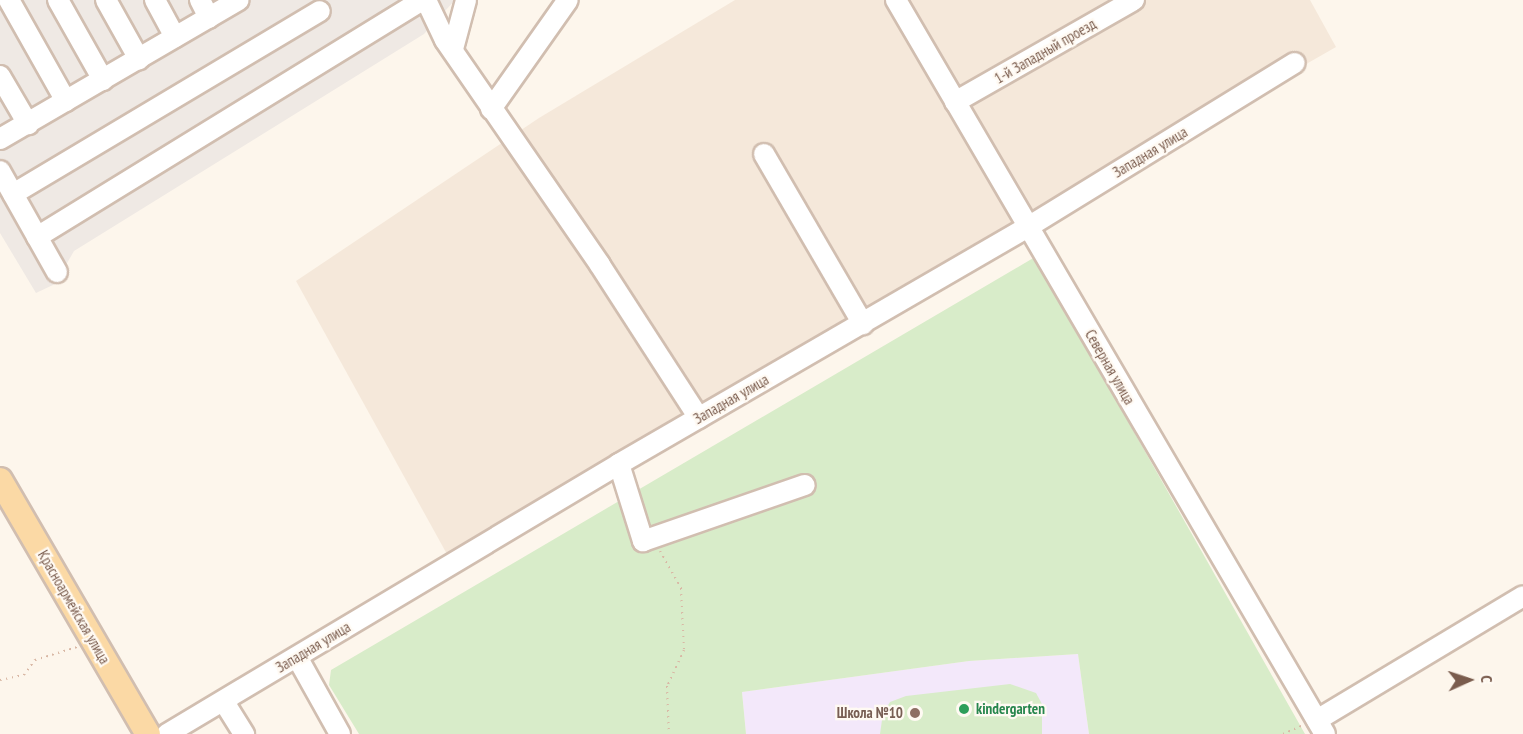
<!DOCTYPE html>
<html>
<head>
<meta charset="utf-8">
<style>
  body { margin:0 }
  #map { position:relative; width:1523px; height:734px; overflow:hidden; background:#fdf6ec; font-family:"PT Sans Narrow",sans-serif }
  div>[style] { position:absolute }
  [style*='--x'] { left:calc(var(--x)*1px); top:calc(var(--y)*1px); width:calc(var(--w)*1px); rotate:calc(var(--a)*1deg) }
  .residential>* { inset:0; background:#f5e8da }
  .industrial>* { inset:0; background:#efe9e4 }
  .education>* { inset:0; background:#f3e8fa }
  .green>* { inset:0; background:#d8ecc9 }
  .path>* { height:2px; margin-top:-1px; transform-origin:0; background:repeating-linear-gradient(90deg,#d9b8a5 0 1.5px,transparent 0 6px) }
  .roads { filter:drop-shadow(2px 0 #d1beb0) drop-shadow(-2px 0 #d1beb0) drop-shadow(0 2px #d1beb0) drop-shadow(0 -2px #d1beb0) }
  .minor>* { height:20px; margin:-10px; padding:0 10px; transform-origin:10px; border-radius:10px; background:#fff }
  .major>* { height:24px; margin:-12px; padding:0 12px; transform-origin:12px; border-radius:12px; background:#fbd9a5 }
  .dots>* { width:16px; height:16px; translate:-50% -50%; box-sizing:border-box; border:3px solid #fffaf3; border-radius:50% }
  span { translate:-50% -50%; white-space:nowrap; text-align:center; line-height:1.15; -webkit-text-stroke:4.5px #fffaf3; paint-order:stroke }
  .street-label { font-size:15px; color:#7a5c4d }
  .leisure-label { font-size:15px; color:#27864d; font-weight:700 }
  .left { translate:0 -50%; text-align:left }
  .education-label { font-size:15px; color:#785e54; font-weight:700 }
  .right { translate:-100% -50%; text-align:right }
  .north { position:absolute; left:1439px; top:650px; width:60px; height:60px; -webkit-text-stroke:4px #fffaf3; paint-order:stroke; rotate:87deg; font-size:16px; font-weight:700; line-height:24px; text-align:center; color:#7a5c4d }
  .north::after { content:''; display:block; margin:auto; width:21px; height:27px; background:#7a5c4d; clip-path:polygon(50% 0,100% 100%,50% 72%,0 100%) }
</style>
</head>
<body>
<div id="map">
  <div class="residential">
    <div style="clip-path:polygon(735px 0,1310px 0,1336px 47px,448px 556px,296px 281px,539px 118px)"></div>
  </div>
  <div class="industrial">
    <div style="clip-path:polygon(0 0,455px 0,424px 34px,74px 251px,55px 284px,36px 293px,0 233px)"></div>
  </div>
  <div class="education">
    <div style="clip-path:polygon(1078px 654px,1089px 734px,746px 734px,742px 692px,969px 661px)"></div>
  </div>
  <div class="green">
    <div style="clip-path:polygon(1035px 257px,1305px 734px,1089px 734px,1078px 654px,969px 661px,742px 692px,746px 734px,359px 734px,329px 685px,331px 670px)"></div>
    <div style="clip-path:polygon(1010px 684px,1036px 693px,1042px 704px,1042px 734px,880px 734px,883px 713px,890px 702px,906px 696px)"></div>
  </div>
  <div class="path">
    <div style="--x:660;--y:551;--w:43;--a:60.4"></div>
    <div style="--x:681;--y:588;--w:62;--a:87.2"></div>
    <div style="--x:684;--y:650;--w:40;--a:115"></div>
    <div style="--x:667;--y:686;--w:48;--a:87.6"></div>
    <div style="--x:0;--y:680;--w:25;--a:-12"></div>
    <div style="--x:24;--y:675;--w:19;--a:-54"></div>
    <div style="--x:35;--y:660;--w:44;--a:-17.2"></div>
    <div style="--x:1283;--y:734;--w:22;--a:-24"></div>
  </div>
  <div class="roads">
    <div class="minor">
      <div style="--x:9;--y:0;--w:116;--a:60.6"></div>
      <div style="--x:58;--y:0;--w:92;--a:60.6"></div>
      <div style="--x:106;--y:0;--w:68;--a:60.8"></div>
      <div style="--x:155;--y:0;--w:42;--a:61.6"></div>
      <div style="--x:200;--y:0;--w:20;--a:63"></div>
      <div style="--x:426;--y:0;--w:44;--a:64.6"></div>
      <div style="--x:445;--y:40;--w:273;--a:55.4"></div>
      <div style="--x:600;--y:265;--w:182;--a:57.1"></div>
      <div style="--x:896;--y:0;--w:850;--a:59.7"></div>
      <div style="--x:453;--y:49;--w:51;--a:-75.1"></div>
      <div style="--x:0;--y:76;--w:56;--a:59.7"></div>
      <div style="--x:955;--y:102;--w:206;--a:-29.7"></div>
      <div style="--x:491;--y:109;--w:133;--a:-54.8"></div>
      <div style="--x:0;--y:139;--w:276;--a:-30.2"></div>
      <div style="--x:764;--y:154;--w:197;--a:59.8"></div>
      <div style="--x:0;--y:171;--w:116;--a:60.6"></div>
      <div style="--x:13;--y:194;--w:357;--a:-30.8"></div>
      <div style="--x:37;--y:237;--w:452;--a:-31.6"></div>
      <div style="--x:619;--y:464;--w:81;--a:72.7"></div>
      <div style="--x:643;--y:541;--w:171;--a:-19.1"></div>
      <div style="--x:297;--y:657;--w:88;--a:60.8"></div>
      <div style="--x:224;--y:702;--w:38;--a:58"></div>
      <div style="--x:1317;--y:720;--w:240;--a:-31"></div>
      <div style="--x:167;--y:734;--w:527;--a:-30.85"></div>
      <div style="--x:619;--y:464;--w:473;--a:-30.1"></div>
      <div style="--x:1028;--y:227;--w:313;--a:-31.6"></div>
    </div>
    <div class="major">
      <div style="--x:0;--y:480;--w:294;--a:59.8"></div>
    </div>
  </div>
  <div class="dots">
    <div style="left:964px;top:709px;background:#2e9e5b"></div>
    <div style="left:915px;top:713px;background:#8d6e63"></div>
  </div>
  <div class="street-label">
    <span style="left:1045px;top:51px;rotate:-30deg">1-й Западный проезд</span>
    <span style="left:1150px;top:152px;rotate:-31deg">Западная улица</span>
    <span style="left:1110px;top:367px;rotate:60deg">Северная улица</span>
    <span style="left:731px;top:399px;rotate:-30deg">Западная улица</span>
    <span style="left:74px;top:607px;rotate:60deg">Красноармейская улица</span>
    <span style="left:313px;top:647px;rotate:-31deg">Западная улица</span>
  </div>
  <div class="leisure-label">
    <span class="left" style="left:976px;top:709px">kindergarten</span>
  </div>
  <div class="education-label">
    <span class="right" style="left:903px;top:713px">Школа №10</span>
  </div>
  <div class="north">С</div>
</div>
</body>
</html>
